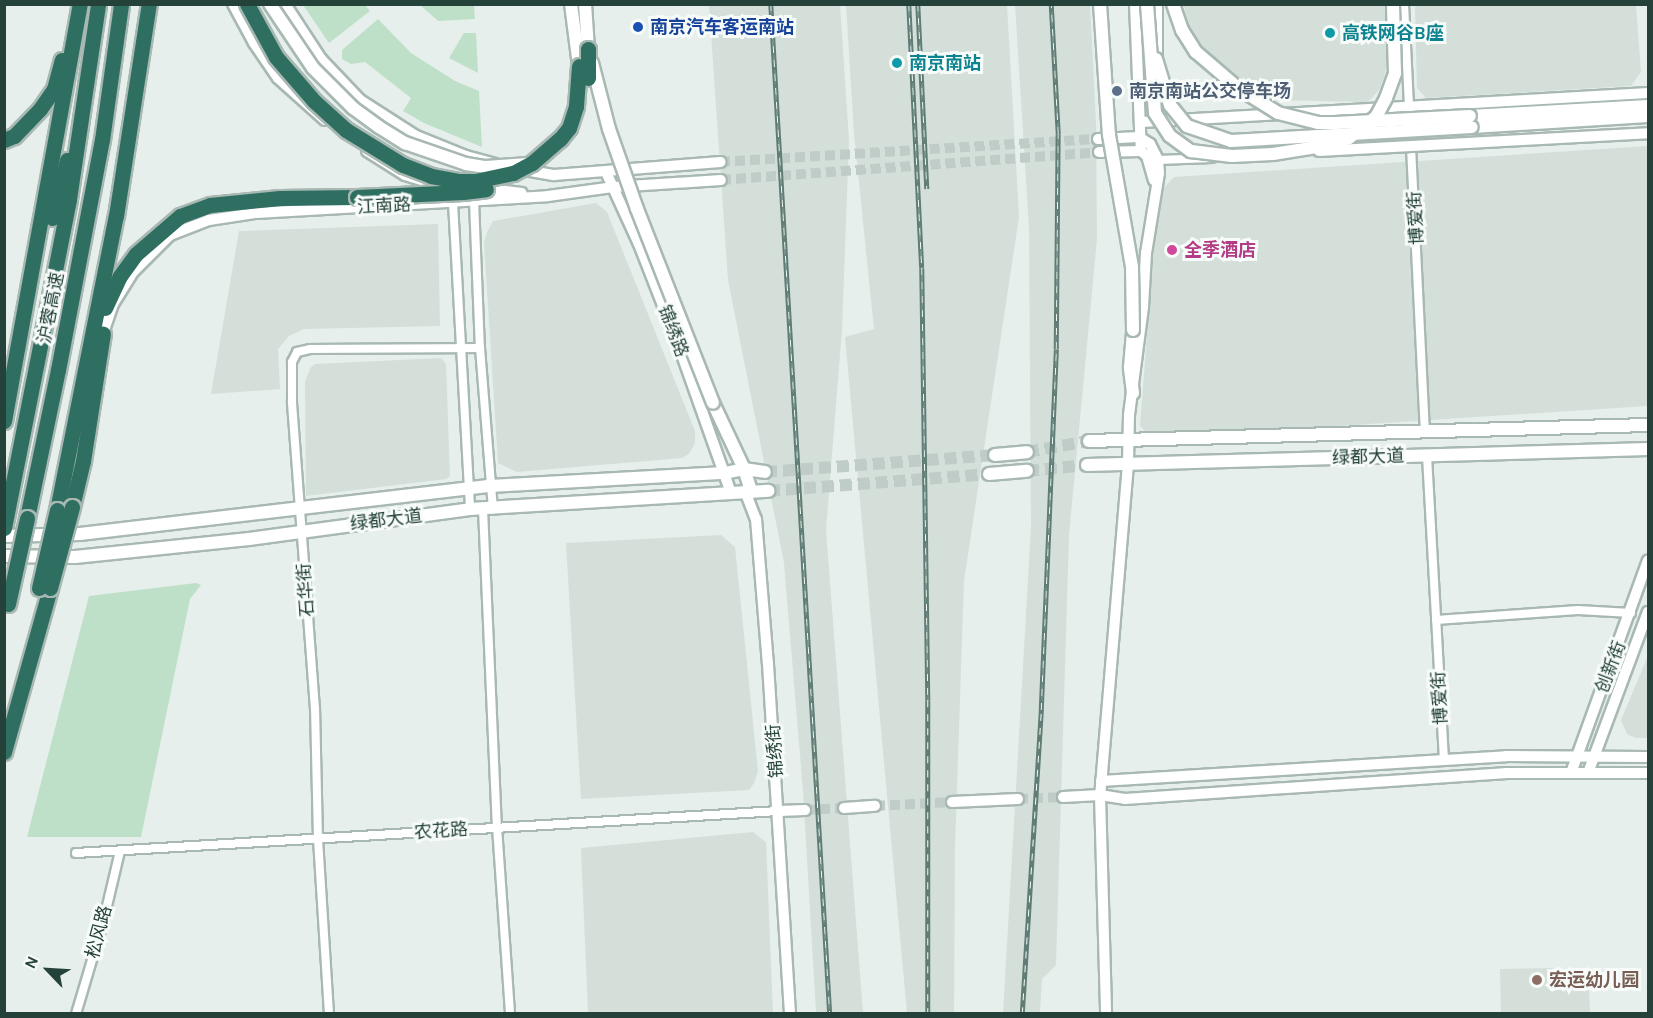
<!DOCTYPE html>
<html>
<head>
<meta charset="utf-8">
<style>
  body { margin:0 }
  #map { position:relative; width:1653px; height:1018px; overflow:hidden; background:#e6efeb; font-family:Karla,"Noto Sans SC",sans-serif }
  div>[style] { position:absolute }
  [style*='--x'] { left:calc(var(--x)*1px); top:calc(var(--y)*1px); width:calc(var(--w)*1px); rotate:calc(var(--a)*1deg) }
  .built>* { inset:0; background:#d4dfda }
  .green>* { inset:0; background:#bfe0c8 }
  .tertiary-tunnel>* { height:10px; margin-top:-5px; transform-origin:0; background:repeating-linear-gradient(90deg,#bfccc8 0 10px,transparent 0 15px) }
  .secondary-tunnel>* { height:12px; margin-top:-6px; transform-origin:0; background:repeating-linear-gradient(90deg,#bfccc8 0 12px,transparent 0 18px) }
  .roads { filter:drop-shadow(2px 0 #a8b8b2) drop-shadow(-2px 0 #a8b8b2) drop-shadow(0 2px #a8b8b2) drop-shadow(0 -2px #a8b8b2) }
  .minor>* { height:8px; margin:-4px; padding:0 4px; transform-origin:4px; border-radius:4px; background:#fff }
  .tertiary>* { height:10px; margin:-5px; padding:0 5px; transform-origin:5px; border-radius:5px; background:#fff }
  .secondary>* { height:12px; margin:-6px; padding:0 6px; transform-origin:6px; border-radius:6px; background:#fff }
  .motorway>* { height:15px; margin:-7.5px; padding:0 7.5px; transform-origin:7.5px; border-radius:7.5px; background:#2f6f62 }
  .rail>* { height:4.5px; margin-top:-2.25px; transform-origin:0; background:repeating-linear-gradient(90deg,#f7fbf9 0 7px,#5f7d75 0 14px); box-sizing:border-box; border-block:2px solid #5f7d75 }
  .bridges { filter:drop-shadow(2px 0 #a8b8b2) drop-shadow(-2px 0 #a8b8b2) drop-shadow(0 2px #a8b8b2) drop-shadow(0 -2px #a8b8b2) }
  .tertiary-bridge>* { height:10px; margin:-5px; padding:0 5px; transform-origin:5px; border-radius:5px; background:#fff }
  .secondary-bridge>* { height:12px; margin:-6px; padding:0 6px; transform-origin:6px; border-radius:6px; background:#fff }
  .motorway-bridge>* { height:15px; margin:-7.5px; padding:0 7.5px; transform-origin:7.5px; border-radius:7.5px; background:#2f6f62 }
  .dots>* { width:16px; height:16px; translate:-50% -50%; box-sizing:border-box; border:3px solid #f7fbf9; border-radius:50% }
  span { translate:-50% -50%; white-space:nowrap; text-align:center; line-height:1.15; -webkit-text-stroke:6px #f7fbf9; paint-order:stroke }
  .transit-label { font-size:18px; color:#164399; font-weight:700 }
  .left { translate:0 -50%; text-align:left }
  .culture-label { font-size:18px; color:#0d838f; font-weight:700 }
  .service-label { font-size:18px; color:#4e5e75; font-weight:700 }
  .street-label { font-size:18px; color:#24423a }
  .hotel-label { font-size:18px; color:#b23c85; font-weight:700 }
  .education-label { font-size:18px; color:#785e54; font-weight:700 }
  .frame { position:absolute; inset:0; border:6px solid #24423a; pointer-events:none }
  .north { position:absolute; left:18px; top:940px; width:60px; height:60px; -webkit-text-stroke:4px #f7fbf9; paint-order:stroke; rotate:295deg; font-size:16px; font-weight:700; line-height:24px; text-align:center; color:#24423a }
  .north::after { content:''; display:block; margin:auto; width:21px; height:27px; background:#24423a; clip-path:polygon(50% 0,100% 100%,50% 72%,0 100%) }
</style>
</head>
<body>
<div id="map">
  <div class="built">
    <div style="clip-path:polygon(1418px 4px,1636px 5px,1641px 72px,1631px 86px,1426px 98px,1417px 88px,1415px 7px)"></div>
    <div style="clip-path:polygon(709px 5px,840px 5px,849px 140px,842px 330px,826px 530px,863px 1013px,816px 1013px,803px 791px,784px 563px,728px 280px)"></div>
    <div style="clip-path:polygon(846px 5px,1007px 5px,1019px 217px,964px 581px,955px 847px,954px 1013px,907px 1013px,845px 337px,874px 329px,854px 134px)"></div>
    <div style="clip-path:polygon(1015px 5px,1090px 5px,1096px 123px,1097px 239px,1069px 535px,1056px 965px,1042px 979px,1040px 1013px,1003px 1014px,1031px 527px,1029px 228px)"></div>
    <div style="clip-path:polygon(1184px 5px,1385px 5px,1388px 61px,1384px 77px,1379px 90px,1368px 102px,1268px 100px,1200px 46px,1188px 31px)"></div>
    <div style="clip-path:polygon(1648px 146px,1648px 406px,1152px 438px,1140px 426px,1158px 194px,1174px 177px)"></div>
    <div style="clip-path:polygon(596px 203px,607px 212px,695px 431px,695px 443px,689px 454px,682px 458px,517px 472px,498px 463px,484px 243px,487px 232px,493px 221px)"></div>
    <div style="clip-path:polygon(438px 224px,440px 326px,304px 329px,289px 336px,278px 349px,280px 389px,211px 394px,239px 231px)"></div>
    <div style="clip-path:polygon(441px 358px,446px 364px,450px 476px,446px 479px,306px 496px,305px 381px,311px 367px,315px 364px)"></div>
    <div style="clip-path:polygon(721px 535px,735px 547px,758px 771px,754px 783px,749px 790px,581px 799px,566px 543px)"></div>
    <div style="clip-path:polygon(1648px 656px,1648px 738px,1636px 738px,1627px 734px,1621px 720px)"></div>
    <div style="clip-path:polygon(753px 832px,766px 842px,773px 1013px,588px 1013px,581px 848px)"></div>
    <div style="clip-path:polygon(1555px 968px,1589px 991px,1590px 1013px,1501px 1013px,1500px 969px)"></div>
  </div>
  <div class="green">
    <div style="clip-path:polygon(303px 5px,365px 5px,370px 11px,329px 43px)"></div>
    <div style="clip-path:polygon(420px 5px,474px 5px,475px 19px,438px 21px)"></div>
    <div style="clip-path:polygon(378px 19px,411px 53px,455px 81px,479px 91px,482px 147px,424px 123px,403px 111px,411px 98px,365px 62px,351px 64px,342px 59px,342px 50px)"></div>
    <div style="clip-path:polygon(464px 33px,476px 33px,478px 73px,449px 58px)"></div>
    <div style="clip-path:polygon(196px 583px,201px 585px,190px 599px,141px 837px,27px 837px,89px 596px)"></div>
  </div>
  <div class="tertiary-tunnel">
    <div style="--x:720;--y:162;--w:379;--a:-3.5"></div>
    <div style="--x:721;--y:180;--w:379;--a:-4.2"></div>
    <div style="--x:1018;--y:799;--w:45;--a:-2.5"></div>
    <div style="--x:875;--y:806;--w:77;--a:-3"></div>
    <div style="--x:805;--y:810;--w:39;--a:-3"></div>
  </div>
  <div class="secondary-tunnel">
    <div style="--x:1027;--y:452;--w:63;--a:-10.1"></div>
    <div style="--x:1027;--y:471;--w:60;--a:-5.7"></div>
    <div style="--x:765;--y:472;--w:231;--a:-4.2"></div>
    <div style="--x:768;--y:491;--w:222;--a:-4.4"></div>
  </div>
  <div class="roads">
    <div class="minor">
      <div style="--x:1404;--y:4;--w:429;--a:87.2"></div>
      <div style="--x:1153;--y:163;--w:6;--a:-31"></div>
      <div style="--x:1158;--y:160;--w:54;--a:-2.1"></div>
      <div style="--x:474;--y:201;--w:147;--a:87.7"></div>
      <div style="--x:480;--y:348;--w:162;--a:85.4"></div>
      <div style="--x:453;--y:203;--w:306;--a:86.8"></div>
      <div style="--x:1427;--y:456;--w:304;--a:86.8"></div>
      <div style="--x:483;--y:509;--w:318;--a:87.5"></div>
      <div style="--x:497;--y:827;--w:187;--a:86"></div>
      <div style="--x:1436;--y:620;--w:142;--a:-4"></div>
      <div style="--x:1578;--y:610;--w:53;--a:3.2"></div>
      <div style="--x:76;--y:853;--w:704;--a:-3.42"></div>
      <div style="--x:76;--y:1014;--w:95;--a:-73.5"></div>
      <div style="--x:103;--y:923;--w:74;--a:-76.7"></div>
      <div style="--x:329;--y:1014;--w:175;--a:-93.6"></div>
      <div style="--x:318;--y:839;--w:130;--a:-91.3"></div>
      <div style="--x:315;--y:709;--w:309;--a:-94.3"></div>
      <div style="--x:292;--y:401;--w:39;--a:-90"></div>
      <div style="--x:292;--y:362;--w:11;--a:-63"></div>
      <div style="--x:297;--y:352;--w:13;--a:-13"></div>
      <div style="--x:310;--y:349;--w:170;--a:-0.3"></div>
    </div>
    <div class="tertiary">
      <div style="--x:233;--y:4;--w:44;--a:61.7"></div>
      <div style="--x:254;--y:43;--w:42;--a:55.6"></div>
      <div style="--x:278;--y:78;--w:63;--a:41.8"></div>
      <div style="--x:285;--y:4;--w:66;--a:56.8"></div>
      <div style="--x:321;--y:59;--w:57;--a:46.4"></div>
      <div style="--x:360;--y:100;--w:67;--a:32.7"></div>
      <div style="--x:416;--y:136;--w:54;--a:21.8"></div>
      <div style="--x:466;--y:156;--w:30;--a:15"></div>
      <div style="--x:1135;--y:4;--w:147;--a:87.7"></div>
      <div style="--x:1142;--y:122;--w:507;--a:-3.28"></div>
      <div style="--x:1098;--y:139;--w:41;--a:-2.8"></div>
      <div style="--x:1139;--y:137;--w:13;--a:32"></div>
      <div style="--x:1150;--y:144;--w:18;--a:63"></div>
      <div style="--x:1158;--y:160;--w:13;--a:86"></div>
      <div style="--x:1159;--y:173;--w:81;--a:99.2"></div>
      <div style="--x:1146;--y:253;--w:54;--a:93.2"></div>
      <div style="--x:1143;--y:307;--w:109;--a:97.4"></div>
      <div style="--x:1129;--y:415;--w:49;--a:91.2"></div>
      <div style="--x:1128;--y:464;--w:332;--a:94.8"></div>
      <div style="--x:1100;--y:795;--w:219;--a:88.4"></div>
      <div style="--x:367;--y:151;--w:45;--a:32.3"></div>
      <div style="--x:405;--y:175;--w:34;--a:17"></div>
      <div style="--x:438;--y:185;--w:16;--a:4"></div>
      <div style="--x:1099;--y:152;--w:42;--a:-1.4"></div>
      <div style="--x:1141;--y:151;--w:8;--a:40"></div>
      <div style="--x:1147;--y:156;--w:25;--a:74"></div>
      <div style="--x:519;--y:169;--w:36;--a:10"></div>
      <div style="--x:554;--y:175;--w:167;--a:-4.5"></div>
      <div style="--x:606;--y:172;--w:79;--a:65.4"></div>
      <div style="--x:639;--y:244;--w:113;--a:68.7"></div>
      <div style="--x:680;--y:349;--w:153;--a:70.5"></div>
      <div style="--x:481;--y:188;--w:41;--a:7"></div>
      <div style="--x:103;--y:333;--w:31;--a:-71"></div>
      <div style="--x:113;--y:304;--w:39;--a:-58"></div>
      <div style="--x:134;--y:271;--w:51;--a:-45"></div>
      <div style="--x:170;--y:235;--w:42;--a:-21"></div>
      <div style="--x:209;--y:220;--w:48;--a:-8.5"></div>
      <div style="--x:256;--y:213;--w:292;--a:-3.3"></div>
      <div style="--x:548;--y:196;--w:67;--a:-7.8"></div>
      <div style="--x:614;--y:187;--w:107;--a:-3.7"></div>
      <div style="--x:745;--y:491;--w:30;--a:69"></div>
      <div style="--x:756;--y:519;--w:145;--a:85.3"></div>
      <div style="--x:768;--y:664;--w:351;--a:86.4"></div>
      <div style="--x:1571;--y:773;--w:226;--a:-70.1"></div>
      <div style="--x:1588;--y:773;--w:172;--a:-69.6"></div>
      <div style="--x:1101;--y:781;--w:406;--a:-3.5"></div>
      <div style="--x:1506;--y:756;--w:142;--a:0.4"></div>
      <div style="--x:1063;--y:797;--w:37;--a:-3"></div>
      <div style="--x:1100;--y:795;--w:25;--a:9"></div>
      <div style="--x:1125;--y:799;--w:383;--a:-3.9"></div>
      <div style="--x:1507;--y:773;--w:141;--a:0"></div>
      <div style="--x:952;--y:802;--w:66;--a:-2.6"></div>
      <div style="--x:844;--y:808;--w:31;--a:-4"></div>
      <div style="--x:779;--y:811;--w:26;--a:-2"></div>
    </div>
    <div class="secondary">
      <div style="--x:571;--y:4;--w:63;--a:82.6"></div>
      <div style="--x:585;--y:4;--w:45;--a:86.2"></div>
      <div style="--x:1156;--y:4;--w:55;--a:90"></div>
      <div style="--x:1470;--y:116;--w:178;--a:-3.2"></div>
      <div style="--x:1472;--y:127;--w:176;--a:-3.6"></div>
      <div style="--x:1133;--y:393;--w:26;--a:-97"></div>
      <div style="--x:1130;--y:367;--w:37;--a:-85"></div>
      <div style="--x:713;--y:403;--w:73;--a:64.8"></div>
      <div style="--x:744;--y:469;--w:23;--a:72"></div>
      <div style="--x:1089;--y:441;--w:559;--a:-1.64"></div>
      <div style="--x:995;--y:455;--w:32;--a:-5"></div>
      <div style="--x:1087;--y:465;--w:561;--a:-1.63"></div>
      <div style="--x:989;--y:474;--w:38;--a:-5"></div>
      <div style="--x:4;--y:536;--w:76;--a:-1.5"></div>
      <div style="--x:80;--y:534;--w:413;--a:-6.7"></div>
      <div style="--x:490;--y:486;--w:235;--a:-3.2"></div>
      <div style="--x:725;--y:473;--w:19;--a:-12"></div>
      <div style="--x:744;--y:469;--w:21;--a:8"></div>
      <div style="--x:4;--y:556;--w:71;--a:0.8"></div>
      <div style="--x:75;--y:557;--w:175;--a:-5.9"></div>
      <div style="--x:249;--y:539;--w:223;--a:-7.7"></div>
      <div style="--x:470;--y:509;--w:299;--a:-3.5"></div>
    </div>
    <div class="motorway">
      <div style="--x:4;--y:140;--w:11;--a:-22"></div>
      <div style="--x:14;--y:136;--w:37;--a:-46"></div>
      <div style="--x:40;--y:109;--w:24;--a:-55"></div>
      <div style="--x:54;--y:89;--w:30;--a:-75"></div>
      <div style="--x:52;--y:218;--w:60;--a:-75.5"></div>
      <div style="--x:105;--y:308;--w:35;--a:-65"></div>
      <div style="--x:120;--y:276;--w:27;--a:-54"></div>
      <div style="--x:136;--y:254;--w:58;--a:-40.8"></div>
      <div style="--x:180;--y:216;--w:32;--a:-20"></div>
      <div style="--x:210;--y:205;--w:70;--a:-5.7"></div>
      <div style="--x:280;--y:198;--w:77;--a:-0.7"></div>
      <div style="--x:4;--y:421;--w:424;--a:-79.7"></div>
      <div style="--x:72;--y:507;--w:47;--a:-76.6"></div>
      <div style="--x:83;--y:461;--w:129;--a:-81.1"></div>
      <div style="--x:57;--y:510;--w:300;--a:-78.7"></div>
      <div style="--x:116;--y:216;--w:215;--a:-81.2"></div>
      <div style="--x:27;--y:518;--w:151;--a:-78.2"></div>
      <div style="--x:58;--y:370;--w:234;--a:-79.2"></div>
      <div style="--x:102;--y:140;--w:137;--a:-82"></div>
      <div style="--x:4;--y:528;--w:335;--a:-78.8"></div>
      <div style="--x:69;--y:199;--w:197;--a:-81.5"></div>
      <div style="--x:4;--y:752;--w:170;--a:-74.3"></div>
    </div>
  </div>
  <div class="rail">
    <div style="--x:771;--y:4;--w:1012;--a:86.66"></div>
    <div style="--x:909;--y:4;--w:264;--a:87.2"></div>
    <div style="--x:922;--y:268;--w:432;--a:89.2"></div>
    <div style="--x:928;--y:700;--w:314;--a:90"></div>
    <div style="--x:918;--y:4;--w:185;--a:87.2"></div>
    <div style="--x:1022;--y:1014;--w:305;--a:-86.4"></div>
    <div style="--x:1041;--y:710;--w:361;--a:-87.6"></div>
    <div style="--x:1056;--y:349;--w:215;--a:-89.5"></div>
    <div style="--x:1058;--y:134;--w:130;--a:-93.1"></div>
  </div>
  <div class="bridges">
    <div class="tertiary-bridge">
      <div style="--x:1319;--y:151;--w:329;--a:-3.1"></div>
    </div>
    <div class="secondary-bridge">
      <div style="--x:270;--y:4;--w:77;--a:56.1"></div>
      <div style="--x:313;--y:68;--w:57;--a:45"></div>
      <div style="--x:353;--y:108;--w:32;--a:36"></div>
      <div style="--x:379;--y:127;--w:31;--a:32"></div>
      <div style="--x:405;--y:143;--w:65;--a:19"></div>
      <div style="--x:466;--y:164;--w:20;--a:9"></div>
      <div style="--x:486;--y:167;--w:42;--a:-4.1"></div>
      <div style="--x:1100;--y:4;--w:131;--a:86.1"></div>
      <div style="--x:1109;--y:135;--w:134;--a:80.1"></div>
      <div style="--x:1132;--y:267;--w:63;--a:89.1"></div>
      <div style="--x:1147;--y:4;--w:109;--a:85.8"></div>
      <div style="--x:1155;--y:113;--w:27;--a:57"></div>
      <div style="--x:1170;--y:136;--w:26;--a:36"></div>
      <div style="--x:1191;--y:151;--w:41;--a:7"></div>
      <div style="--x:1232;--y:156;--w:41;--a:-2.8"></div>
      <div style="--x:1273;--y:154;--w:58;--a:-9"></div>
      <div style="--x:1330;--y:145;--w:20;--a:-20"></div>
      <div style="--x:1349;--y:138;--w:34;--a:-38"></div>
      <div style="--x:1376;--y:117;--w:21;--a:-62"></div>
      <div style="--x:1386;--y:98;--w:27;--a:-70"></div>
      <div style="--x:1395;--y:73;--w:69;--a:-91.7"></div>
      <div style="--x:1173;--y:4;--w:28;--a:71"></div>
      <div style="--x:1182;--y:30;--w:26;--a:58"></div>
      <div style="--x:1196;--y:52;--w:55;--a:40.6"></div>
      <div style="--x:1238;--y:88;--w:47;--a:32"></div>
      <div style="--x:1278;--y:113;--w:41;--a:14"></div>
      <div style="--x:1318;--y:123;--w:17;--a:0"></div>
      <div style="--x:1335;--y:123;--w:135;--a:-3"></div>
      <div style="--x:1156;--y:59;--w:48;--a:73.1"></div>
      <div style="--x:1170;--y:105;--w:27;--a:51"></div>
      <div style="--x:1187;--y:126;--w:46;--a:18.8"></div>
      <div style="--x:1231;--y:141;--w:241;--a:-3.3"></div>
      <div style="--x:592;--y:63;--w:68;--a:75.6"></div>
      <div style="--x:609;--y:129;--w:85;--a:70.7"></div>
      <div style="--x:637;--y:209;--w:208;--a:68.6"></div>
    </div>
    <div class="motorway-bridge">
      <div style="--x:247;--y:4;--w:60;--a:61.3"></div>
      <div style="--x:276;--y:57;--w:58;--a:49.2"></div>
      <div style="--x:314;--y:101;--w:43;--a:42.2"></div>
      <div style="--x:346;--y:130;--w:67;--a:31.6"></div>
      <div style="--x:403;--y:165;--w:30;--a:21"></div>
      <div style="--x:431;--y:176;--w:29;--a:10"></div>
      <div style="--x:460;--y:181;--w:15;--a:0"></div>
      <div style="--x:475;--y:181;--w:39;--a:-12"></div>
      <div style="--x:513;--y:173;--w:21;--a:-28"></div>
      <div style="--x:532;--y:163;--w:37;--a:-41"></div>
      <div style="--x:560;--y:139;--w:14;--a:-51"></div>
      <div style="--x:569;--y:128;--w:23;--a:-72"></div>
      <div style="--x:576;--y:106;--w:40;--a:-85.7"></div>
      <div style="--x:588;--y:78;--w:29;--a:-90"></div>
      <div style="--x:357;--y:197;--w:106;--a:-2.7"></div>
      <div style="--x:463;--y:192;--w:23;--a:-7"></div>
      <div style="--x:39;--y:588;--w:80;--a:-77"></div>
      <div style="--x:50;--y:588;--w:84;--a:-74.8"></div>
      <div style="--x:8;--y:604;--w:88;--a:-77.5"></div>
    </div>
  </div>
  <div class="dots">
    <div style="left:638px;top:27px;background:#1a4fb4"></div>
    <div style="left:1330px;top:33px;background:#0f9aa8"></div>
    <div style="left:897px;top:63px;background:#0f9aa8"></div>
    <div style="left:1117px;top:91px;background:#5c6f8a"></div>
    <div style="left:1172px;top:250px;background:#d1479c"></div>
    <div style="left:1537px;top:980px;background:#8d6e63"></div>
  </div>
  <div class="transit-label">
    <span class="left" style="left:650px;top:27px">南京汽车客运南站</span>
  </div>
  <div class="culture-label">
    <span class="left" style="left:1342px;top:33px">高铁网谷B座</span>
    <span class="left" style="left:909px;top:63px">南京南站</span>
  </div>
  <div class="service-label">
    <span class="left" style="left:1129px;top:91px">南京南站公交停车场</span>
  </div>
  <div class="street-label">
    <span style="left:384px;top:206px;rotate:-3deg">江南路</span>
    <span style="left:1416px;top:218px;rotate:-93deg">博爱街</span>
    <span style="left:51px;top:308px;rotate:-79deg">沪蓉高速</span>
    <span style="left:673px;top:331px;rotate:69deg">锦绣路</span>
    <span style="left:1368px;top:457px;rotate:-2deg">绿都大道</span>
    <span style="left:386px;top:520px;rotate:-7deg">绿都大道</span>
    <span style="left:306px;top:590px;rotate:-94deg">石华街</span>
    <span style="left:1611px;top:667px;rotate:-69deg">创新街</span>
    <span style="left:1440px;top:698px;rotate:-93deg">博爱街</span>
    <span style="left:775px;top:751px;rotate:-94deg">锦绣街</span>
    <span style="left:441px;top:831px;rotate:-4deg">农花路</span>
    <span style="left:99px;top:932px;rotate:-75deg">松风路</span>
  </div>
  <div class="hotel-label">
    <span class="left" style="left:1184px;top:250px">全季酒店</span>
  </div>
  <div class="education-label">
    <span class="left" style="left:1549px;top:980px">宏运幼儿园</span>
  </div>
  <div class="frame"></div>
  <div class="north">N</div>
</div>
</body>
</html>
